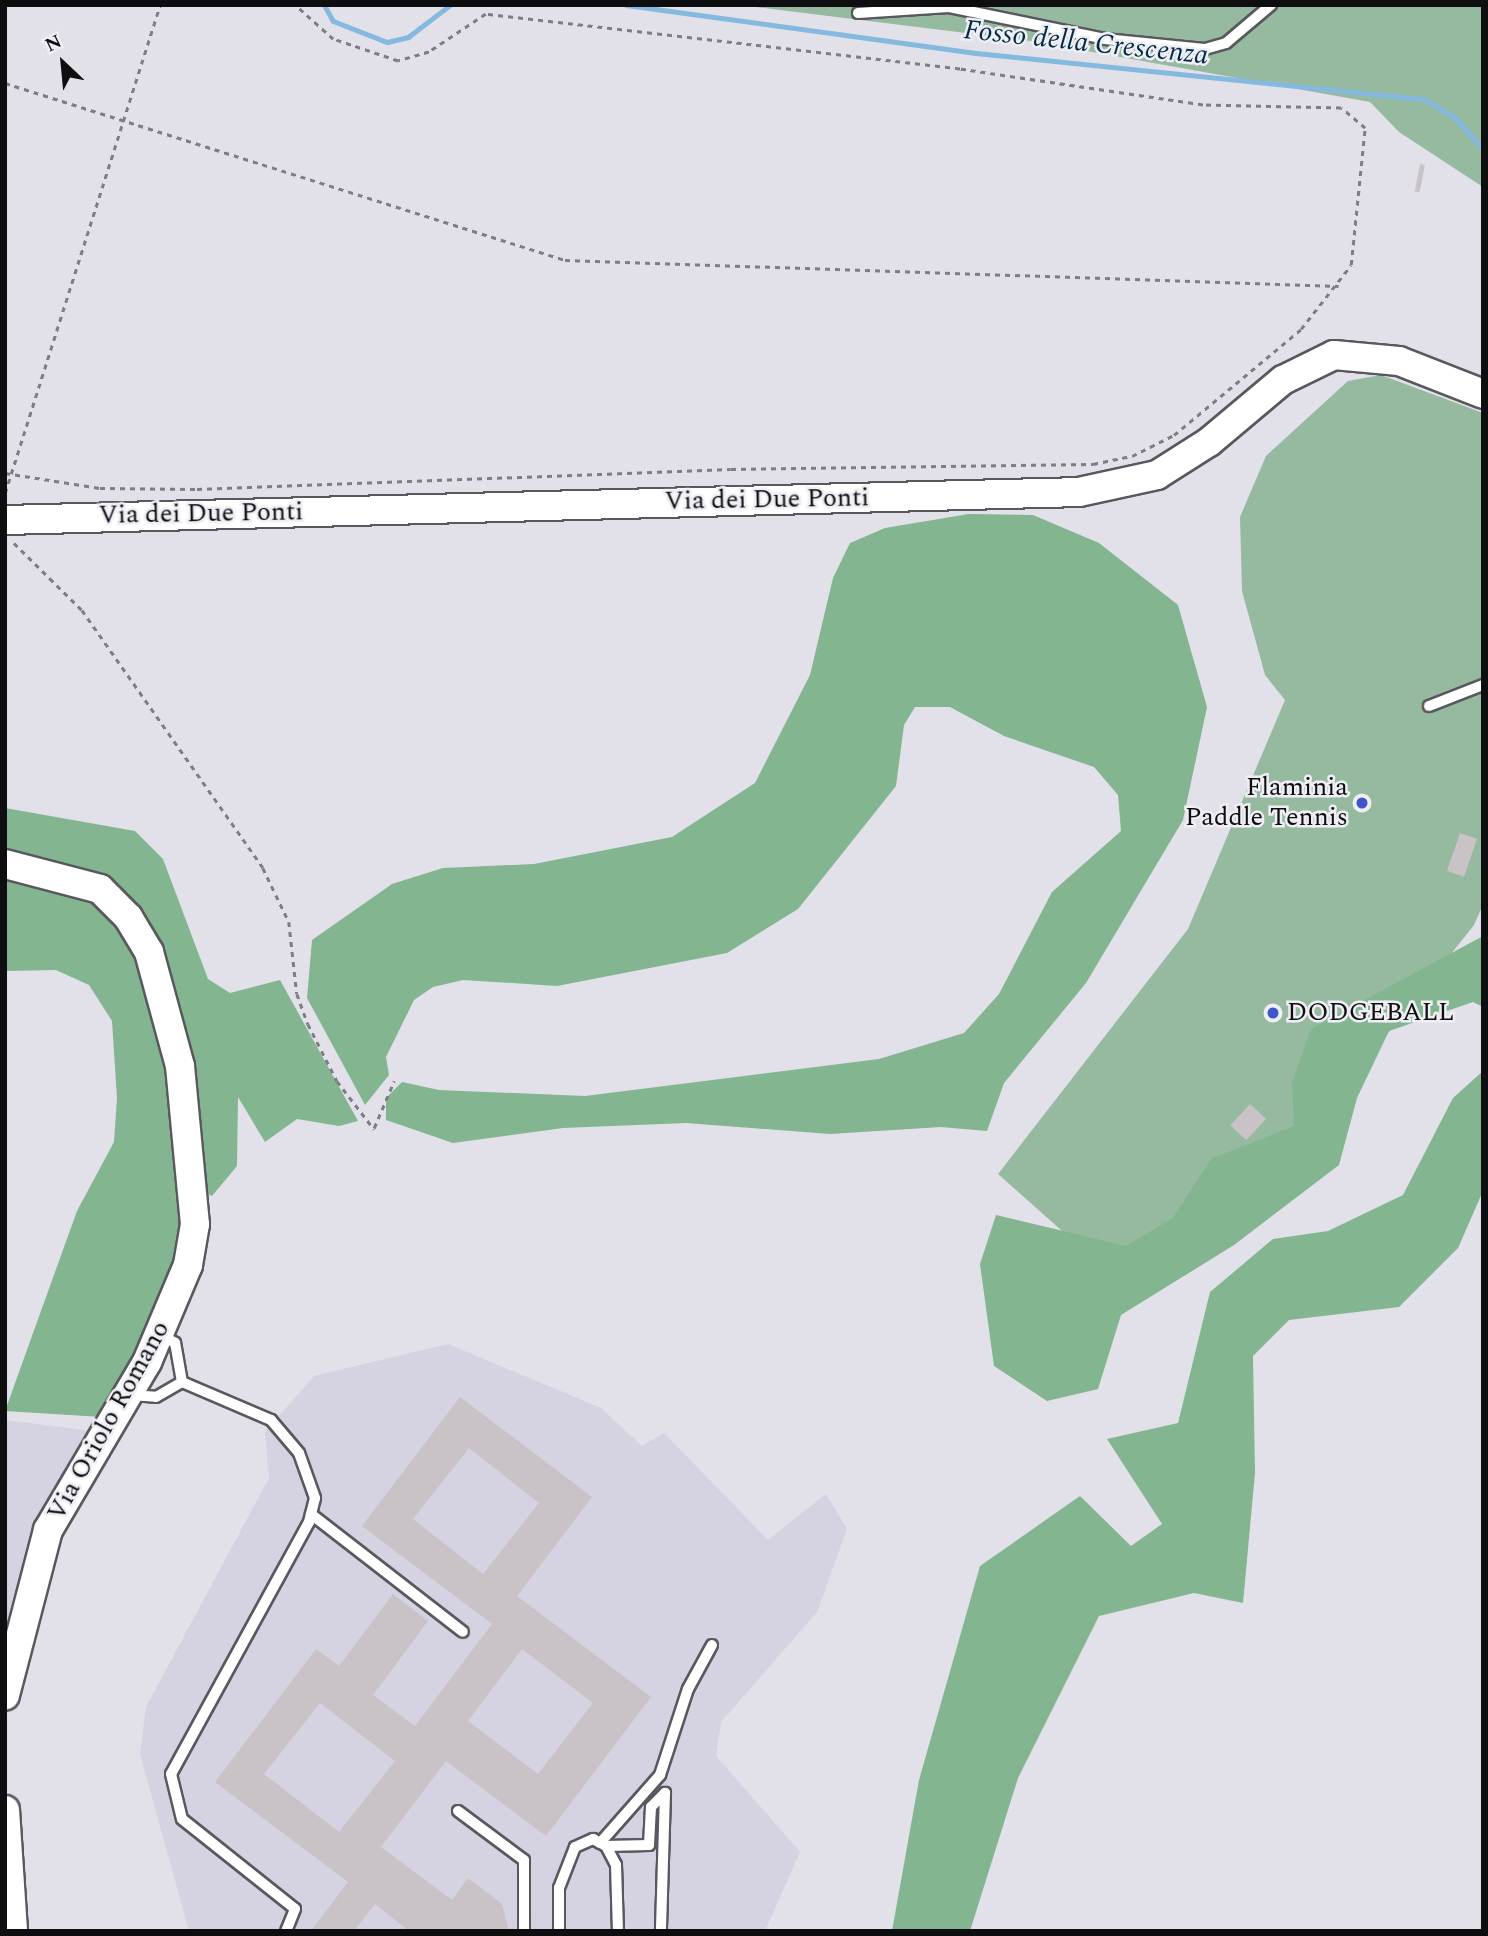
<!DOCTYPE html>
<html>
<head>
<meta charset="utf-8">
<style>
  body { margin:0 }
  #map { position:relative; width:1488px; height:1936px; overflow:hidden; background:#e2e0e8; font-family:Spectral,serif }
  div>[style] { position:absolute }
  [style*='--x'] { left:calc(var(--x)*1px); top:calc(var(--y)*1px); width:calc(var(--w)*1px); rotate:calc(var(--a)*1deg) }
  .built>* { inset:0; background:#d5d2e1 }
  .green>* { inset:0; background:#95ba9f }
  .forest>* { inset:0; background:#82b590 }
  .stream>* { height:5px; margin:-2.5px; padding:0 2.5px; transform-origin:2.5px; border-radius:2.5px; background:#85b9df }
  .building>* { inset:0; background:#c9c3c8; transform-origin:0 0 }
  .path>* { height:2.5px; margin-top:-1.25px; transform-origin:0; background:repeating-linear-gradient(90deg,#7e7d82 0 5px,transparent 0 10px) }
  .roads { filter:drop-shadow(2px 0 #59585e) drop-shadow(-2px 0 #59585e) drop-shadow(0 2px #59585e) drop-shadow(0 -2px #59585e) }
  .lane>* { height:10px; margin:-5px; padding:0 5px; transform-origin:5px; border-radius:5px; background:#fff }
  .secondary>* { height:28px; margin:-14px; padding:0 14px; transform-origin:14px; border-radius:14px; background:#fff }
  .dots>* { width:19px; height:19px; translate:-50% -50%; box-sizing:border-box; border:4px solid #efeef5; border-radius:50% }
  span { translate:-50% -50%; white-space:nowrap; text-align:center; line-height:1.15; -webkit-text-stroke:5px #efeef5; paint-order:stroke }
  .street-label { font-size:26px; color:#0e0d0f }
  .poi-label { font-size:26px; color:#0e0d0f }
  .right { translate:-100% -50%; text-align:right }
  .left { translate:0 -50%; text-align:left }
  .water-label { font-size:28px; color:#012c46; font-style:italic }
  .frame { position:absolute; inset:0; border:7px solid #0e0d0f; pointer-events:none }
  .north { position:absolute; left:28px; top:28px; width:70px; height:70px; -webkit-text-stroke:5px #efeef5; paint-order:stroke; rotate:334deg; font-size:19px; font-weight:700; line-height:28px; text-align:center; color:#0e0d0f }
  .north::after { content:''; display:block; margin:auto; width:24px; height:32px; background:#0e0d0f; clip-path:polygon(50% 0,100% 100%,50% 72%,0 100%) }
</style>
</head>
<body>
<div id="map">
  <div class="built">
    <div style="clip-path:polygon(448px 1344px,601px 1408px,642px 1446px,664px 1433px,768px 1540px,826px 1494px,847px 1529px,817px 1612px,721px 1722px,716px 1756px,800px 1852px,765px 1931px,189px 1931px,140px 1754px,146px 1707px,269px 1478px,265px 1432px,314px 1376px)"></div>
    <div style="clip-path:polygon(5px 1420px,93px 1431px,5px 1640px)"></div>
  </div>
  <div class="green">
    <div style="clip-path:polygon(739px 5px,1483px 5px,1483px 187px,1399px 132px,1370px 102px,1031px 41px)"></div>
    <div style="clip-path:polygon(1381px 375px,1483px 413px,1483px 905px,1474px 925px,1265px 1188px,1133px 1294px,998px 1174px,1188px 929px,1285px 700px,1265px 675px,1242px 591px,1240px 517px,1266px 456px,1348px 381px)"></div>
  </div>
  <div class="forest">
    <div style="clip-path:polygon(969px 514px,1033px 515px,1099px 543px,1178px 605px,1207px 707px,1183px 820px,1086px 983px,1004px 1083px,987px 1131px,941px 1127px,830px 1134px,686px 1123px,563px 1128px,453px 1143px,386px 1120px,386px 1098px,402px 1082px,439px 1090px,585px 1096px,879px 1059px,964px 1033px,999px 994px,1052px 892px,1121px 831px,1118px 795px,1094px 767px,1004px 736px,950px 707px,915px 707px,904px 725px,896px 786px,798px 909px,727px 953px,557px 986px,463px 980px,433px 987px,414px 1000px,386px 1057px,389px 1075px,365px 1105px,307px 998px,312px 940px,392px 884px,443px 868px,534px 864px,672px 837px,755px 783px,810px 675px,833px 578px,850px 543px,885px 528px)"></div>
    <div style="clip-path:polygon(5px 808px,135px 831px,163px 859px,208px 979px,230px 993px,280px 980px,358px 1121px,339px 1126px,297px 1119px,265px 1142px,238px 1097px,237px 1166px,212px 1196px,185px 1182px,186px 1232px,142px 1352px,102px 1417px,5px 1411px,77px 1211px,114px 1142px,117px 1098px,112px 1021px,89px 985px,56px 970px,5px 971px)"></div>
    <div style="clip-path:polygon(1483px 936px,1483px 1007px,1473px 1002px,1389px 1031px,1357px 1098px,1339px 1165px,1234px 1245px,1121px 1315px,1098px 1389px,1047px 1401px,994px 1366px,980px 1264px,996px 1215px,1126px 1246px,1173px 1218px,1211px 1159px,1294px 1126px,1292px 1083px,1311px 1029px)"></div>
    <div style="clip-path:polygon(1483px 1071px,1483px 1191px,1458px 1248px,1399px 1307px,1289px 1320px,1253px 1356px,1255px 1473px,1243px 1603px,1194px 1593px,1099px 1616px,1018px 1778px,970px 1931px,892px 1931px,919px 1780px,980px 1566px,1080px 1496px,1131px 1546px,1162px 1524px,1107px 1439px,1178px 1423px,1210px 1292px,1273px 1239px,1328px 1231px,1403px 1195px,1453px 1098px)"></div>
  </div>
  <div class="stream">
    <div style="--x:324;--y:5;--w:18;--a:61"></div>
    <div style="--x:333;--y:21;--w:58;--a:21.3"></div>
    <div style="--x:387;--y:42;--w:22;--a:-13"></div>
    <div style="--x:408;--y:37;--w:53;--a:-37.3"></div>
    <div style="--x:626;--y:5;--w:353;--a:7.8"></div>
    <div style="--x:976;--y:53;--w:450;--a:5.9"></div>
    <div style="--x:1424;--y:99;--w:35;--a:31"></div>
    <div style="--x:1454;--y:117;--w:43;--a:47.8"></div>
  </div>
  <div class="building">
    <div style="left:1420px;top:164px;width:5px;height:28px;rotate:11deg"></div>
    <div style="left:1460px;top:833px;width:18px;height:40px;rotate:19deg"></div>
    <div style="left:1250px;top:1104px;width:22px;height:29px;rotate:43deg"></div>
    <div style="clip-path:polygon(evenodd,460px 1397px,592px 1497px,517px 1596px,651px 1697px,546px 1836px,446px 1761px,381px 1847px,452px 1900px,468px 1878px,502px 1904px,509px 1931px,409px 1931px,375px 1904px,354px 1931px,311px 1931px,348px 1882px,215px 1782px,316px 1649px,339px 1666px,393px 1594px,428px 1621px,373px 1695px,415px 1726px,492px 1624px,362px 1526px,460px 1397px,469px 1448px,539px 1503px,483px 1574px,413px 1519px,469px 1448px,460px 1397px,522px 1649px,593px 1703px,538px 1774px,468px 1721px,522px 1649px,460px 1397px,320px 1703px,395px 1761px,339px 1832px,264px 1774px,320px 1703px)"></div>
  </div>
  <div class="path">
    <div style="--x:5;--y:83;--w:587;--a:17.54"></div>
    <div style="--x:565;--y:260;--w:774;--a:1.92"></div>
    <div style="--x:5;--y:473;--w:96;--a:9"></div>
    <div style="--x:100;--y:488;--w:97;--a:0.6"></div>
    <div style="--x:197;--y:489;--w:534;--a:-2.14"></div>
    <div style="--x:731;--y:469;--w:362;--a:-0.8"></div>
    <div style="--x:1093;--y:464;--w:40;--a:-12"></div>
    <div style="--x:1132;--y:456;--w:47;--a:-26.6"></div>
    <div style="--x:1174;--y:435;--w:165;--a:-39.8"></div>
    <div style="--x:1301;--y:329;--w:81;--a:-52"></div>
    <div style="--x:1351;--y:265;--w:138;--a:-84.2"></div>
    <div style="--x:1365;--y:128;--w:31;--a:-140"></div>
    <div style="--x:1341;--y:108;--w:138;--a:-178.8"></div>
    <div style="--x:1203;--y:105;--w:246;--a:-171.6"></div>
    <div style="--x:960;--y:69;--w:477;--a:-173.4"></div>
    <div style="--x:486;--y:14;--w:69;--a:146.3"></div>
    <div style="--x:429;--y:52;--w:32;--a:164"></div>
    <div style="--x:398;--y:61;--w:69;--a:-161.3"></div>
    <div style="--x:333;--y:39;--w:51;--a:-138.2"></div>
    <div style="--x:5;--y:493;--w:512;--a:-72.38"></div>
    <div style="--x:14;--y:543;--w:95;--a:44.6"></div>
    <div style="--x:82;--y:610;--w:315;--a:54.9"></div>
    <div style="--x:263;--y:868;--w:60;--a:64.3"></div>
    <div style="--x:289;--y:922;--w:72;--a:83.7"></div>
    <div style="--x:297;--y:994;--w:32;--a:70"></div>
    <div style="--x:308;--y:1024;--w:64;--a:63"></div>
    <div style="--x:337;--y:1081;--w:61;--a:52.4"></div>
    <div style="--x:374;--y:1128;--w:51;--a:-66.9"></div>
  </div>
  <div class="roads">
    <div class="lane">
      <div style="--x:858;--y:13;--w:91;--a:-3.8"></div>
      <div style="--x:949;--y:7;--w:159;--a:11.6"></div>
      <div style="--x:1105;--y:39;--w:100;--a:5.7"></div>
      <div style="--x:1205;--y:49;--w:22;--a:-16"></div>
      <div style="--x:1226;--y:43;--w:59;--a:-40.2"></div>
      <div style="--x:1429;--y:706;--w:58;--a:-21.3"></div>
      <div style="--x:182;--y:1382;--w:97;--a:23.1"></div>
      <div style="--x:271;--y:1420;--w:43;--a:49.7"></div>
      <div style="--x:299;--y:1453;--w:48;--a:70.4"></div>
      <div style="--x:315;--y:1498;--w:25;--a:104"></div>
      <div style="--x:309;--y:1522;--w:287;--a:118.7"></div>
      <div style="--x:171;--y:1774;--w:46;--a:76.3"></div>
      <div style="--x:182;--y:1819;--w:144;--a:38.5"></div>
      <div style="--x:295;--y:1909;--w:24;--a:112"></div>
      <div style="--x:130;--y:1395;--w:26;--a:4"></div>
      <div style="--x:156;--y:1397;--w:30;--a:-30"></div>
      <div style="--x:182;--y:1382;--w:40;--a:-100"></div>
      <div style="--x:175;--y:1343;--w:15;--a:-148"></div>
      <div style="--x:311;--y:1514;--w:192;--a:37.8"></div>
      <div style="--x:458;--y:1811;--w:82;--a:36.6"></div>
      <div style="--x:524;--y:1860;--w:71;--a:90"></div>
      <div style="--x:600;--y:1843;--w:91;--a:-48.6"></div>
      <div style="--x:660;--y:1775;--w:90;--a:-72"></div>
      <div style="--x:688;--y:1689;--w:50;--a:-61.4"></div>
      <div style="--x:606;--y:1846;--w:21;--a:62"></div>
      <div style="--x:616;--y:1865;--w:66;--a:88.3"></div>
      <div style="--x:559;--y:1931;--w:43;--a:-90"></div>
      <div style="--x:559;--y:1888;--w:44;--a:-68.7"></div>
      <div style="--x:575;--y:1847;--w:20;--a:-24"></div>
      <div style="--x:593;--y:1839;--w:15;--a:28"></div>
      <div style="--x:606;--y:1846;--w:43;--a:-1.3"></div>
      <div style="--x:649;--y:1845;--w:38;--a:-87"></div>
      <div style="--x:651;--y:1807;--w:20;--a:-45"></div>
      <div style="--x:665;--y:1793;--w:138;--a:91.7"></div>
    </div>
    <div class="secondary">
      <div style="--x:5;--y:520;--w:1074;--a:-1.49"></div>
      <div style="--x:1079;--y:492;--w:80;--a:-12.3"></div>
      <div style="--x:1157;--y:475;--w:62;--a:-32.4"></div>
      <div style="--x:1209;--y:442;--w:97;--a:-40"></div>
      <div style="--x:1283;--y:380;--w:57;--a:-26.1"></div>
      <div style="--x:1334;--y:355;--w:65;--a:5.3"></div>
      <div style="--x:1399;--y:361;--w:90;--a:21.4"></div>
      <div style="--x:5;--y:864;--w:98;--a:14.7"></div>
      <div style="--x:100;--y:889;--w:40;--a:45"></div>
      <div style="--x:128;--y:917;--w:41;--a:59"></div>
      <div style="--x:149;--y:952;--w:118;--a:74.8"></div>
      <div style="--x:180;--y:1066;--w:159;--a:84.6"></div>
      <div style="--x:195;--y:1224;--w:42;--a:99.7"></div>
      <div style="--x:188;--y:1265;--w:105;--a:112.9"></div>
      <div style="--x:147;--y:1362;--w:195;--a:120.5"></div>
      <div style="--x:48;--y:1530;--w:171;--a:104.6"></div>
      <div style="--x:5;--y:1810;--w:121;--a:86.2"></div>
    </div>
  </div>
  <div class="dots">
    <div style="left:1362px;top:803px;background:#3e56c9"></div>
    <div style="left:1273px;top:1013px;background:#3e56c9"></div>
  </div>
  <div class="street-label">
    <span style="left:767px;top:500px;rotate:-1deg">Via dei Due Ponti</span>
    <span style="left:201px;top:514px;rotate:-1deg">Via dei Due Ponti</span>
    <span style="left:109px;top:1421px;rotate:-61deg">Via Oriolo Romano</span>
  </div>
  <div class="poi-label">
    <span class="right" style="left:1348px;top:803px">Flaminia<br>Paddle Tennis</span>
    <span class="left" style="left:1287px;top:1013px">DODGEBALL</span>
  </div>
  <div class="water-label">
    <span style="left:1086px;top:43px;rotate:6deg">Fosso della Crescenza</span>
  </div>
  <div class="frame"></div>
  <div class="north">N</div>
</div>
</body>
</html>
